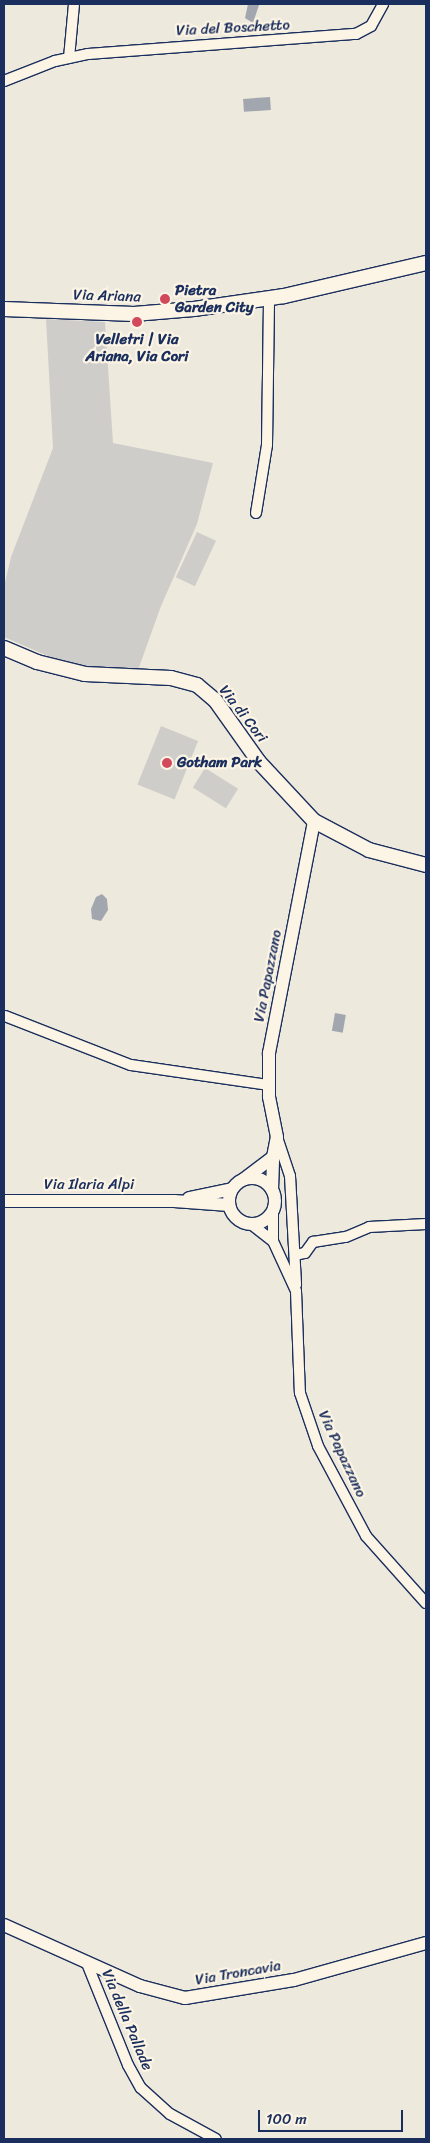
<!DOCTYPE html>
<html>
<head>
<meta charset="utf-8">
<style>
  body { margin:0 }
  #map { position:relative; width:430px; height:2143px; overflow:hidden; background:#eee9dd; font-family:Sriracha,sans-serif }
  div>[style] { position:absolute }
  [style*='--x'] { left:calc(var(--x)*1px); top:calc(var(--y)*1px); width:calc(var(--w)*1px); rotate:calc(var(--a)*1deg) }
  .green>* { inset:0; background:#cfcdca; transform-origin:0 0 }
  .water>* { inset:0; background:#a2a7af; transform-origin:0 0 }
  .roads { filter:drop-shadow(1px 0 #1b2f5e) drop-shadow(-1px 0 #1b2f5e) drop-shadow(0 1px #1b2f5e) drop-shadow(0 -1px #1b2f5e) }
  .minor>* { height:10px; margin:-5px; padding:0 5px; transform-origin:5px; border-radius:5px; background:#fcf5e5 }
  .tertiary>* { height:12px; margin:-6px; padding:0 6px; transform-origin:6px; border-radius:6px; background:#fcf5e5 }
  .tertiary>.ring { margin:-6px; padding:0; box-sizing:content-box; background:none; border:12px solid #fcf5e5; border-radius:50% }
  .secondary>* { height:14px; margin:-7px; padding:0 7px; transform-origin:7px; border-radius:7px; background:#fcf5e5 }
  .dots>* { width:14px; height:14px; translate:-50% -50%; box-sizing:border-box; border:2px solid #fcf5e5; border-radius:50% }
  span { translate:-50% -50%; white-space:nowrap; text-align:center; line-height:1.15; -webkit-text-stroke:4.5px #fcf5e5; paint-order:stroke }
  .street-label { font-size:15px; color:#1b2f5e }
  .poi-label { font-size:15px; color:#1b2f5e; font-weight:700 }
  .left { translate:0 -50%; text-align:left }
  .frame { position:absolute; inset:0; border:5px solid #1b2f5e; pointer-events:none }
  .scale { position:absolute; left:258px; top:2110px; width:145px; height:22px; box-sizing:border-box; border:2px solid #1b2f5e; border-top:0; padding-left:6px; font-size:15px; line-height:18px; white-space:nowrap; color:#1b2f5e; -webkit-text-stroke:4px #fcf5e5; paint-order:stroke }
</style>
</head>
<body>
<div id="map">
  <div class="green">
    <div style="clip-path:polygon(46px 319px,105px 322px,113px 443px,213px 463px,197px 524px,161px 606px,137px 673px,95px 671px,64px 663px,4px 637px,4px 587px,11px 557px,53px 448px)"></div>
    <div style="left:197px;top:532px;width:21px;height:50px;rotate:25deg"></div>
    <div style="left:161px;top:726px;width:40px;height:63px;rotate:22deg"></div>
    <div style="left:205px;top:768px;width:39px;height:23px;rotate:32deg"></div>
  </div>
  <div class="water">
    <div style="clip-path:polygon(248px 4px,259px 5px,253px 23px,245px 18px)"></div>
    <div style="left:270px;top:97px;width:13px;height:27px;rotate:86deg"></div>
    <div style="clip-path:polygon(102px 894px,107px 899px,108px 910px,101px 921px,92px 919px,91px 909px,96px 897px)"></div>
    <div style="left:335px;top:1013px;width:11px;height:18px;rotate:10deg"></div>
  </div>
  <div class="roads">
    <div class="minor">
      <div style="--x:69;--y:58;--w:54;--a:-84.7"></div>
      <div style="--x:4;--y:81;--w:55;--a:-21.4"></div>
      <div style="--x:55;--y:61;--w:34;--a:-12"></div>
      <div style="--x:88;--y:54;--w:269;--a:-4.3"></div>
      <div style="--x:356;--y:34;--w:17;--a:-28"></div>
      <div style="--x:371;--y:26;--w:25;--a:-61"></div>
      <div style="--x:256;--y:513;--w:69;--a:-80.8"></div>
      <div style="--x:267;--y:445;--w:146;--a:-89.2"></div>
      <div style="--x:5;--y:1016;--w:135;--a:21.3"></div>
      <div style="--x:131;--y:1065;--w:138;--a:8.3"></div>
      <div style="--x:277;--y:1137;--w:41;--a:71.6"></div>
      <div style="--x:290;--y:1176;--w:109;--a:86.8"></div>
      <div style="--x:251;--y:1224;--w:28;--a:38"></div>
      <div style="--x:273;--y:1241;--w:55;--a:65.3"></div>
      <div style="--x:296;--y:1291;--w:102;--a:87.8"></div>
      <div style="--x:300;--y:1393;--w:56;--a:71.2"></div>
      <div style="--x:318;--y:1446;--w:102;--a:61.9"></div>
      <div style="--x:366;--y:1536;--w:90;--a:48.2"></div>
      <div style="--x:273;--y:1241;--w:33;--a:-90"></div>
      <div style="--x:296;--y:1255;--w:9;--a:-13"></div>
      <div style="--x:305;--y:1253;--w:14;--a:-54"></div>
      <div style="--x:313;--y:1242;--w:33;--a:-9"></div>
      <div style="--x:346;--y:1237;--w:25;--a:-23"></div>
      <div style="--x:369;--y:1227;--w:57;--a:-3"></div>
      <div style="--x:86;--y:1961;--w:112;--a:68"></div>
      <div style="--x:128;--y:2065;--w:26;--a:61"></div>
      <div style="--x:141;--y:2088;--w:39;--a:42"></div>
      <div style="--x:170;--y:2114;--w:52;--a:28.5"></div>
    </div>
    <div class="tertiary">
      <div class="ring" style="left:229px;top:1178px;width:34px;height:34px"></div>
      <div style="--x:244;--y:1179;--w:36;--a:-37"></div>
      <div style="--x:272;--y:1190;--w:33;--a:-88"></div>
      <div style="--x:273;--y:1157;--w:20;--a:-79"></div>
      <div style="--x:277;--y:1137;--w:41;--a:-101.3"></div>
      <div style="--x:269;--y:1097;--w:44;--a:-90"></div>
      <div style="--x:269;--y:1053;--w:236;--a:-79"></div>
      <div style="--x:189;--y:1198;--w:44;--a:-11.8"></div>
      <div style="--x:4;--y:1201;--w:170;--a:0"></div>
      <div style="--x:174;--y:1201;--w:55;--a:4.2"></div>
      <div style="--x:4;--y:1925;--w:149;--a:24.2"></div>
      <div style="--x:140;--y:1986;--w:47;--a:14.9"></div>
      <div style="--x:185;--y:1998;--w:110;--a:-9.4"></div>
      <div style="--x:294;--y:1980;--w:137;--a:-15.7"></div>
    </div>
    <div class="secondary">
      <div style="--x:4;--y:309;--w:130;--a:2.2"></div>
      <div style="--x:134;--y:314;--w:60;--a:-4.8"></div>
      <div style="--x:194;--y:309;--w:91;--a:-8.2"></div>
      <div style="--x:284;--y:296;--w:146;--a:-13.1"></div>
      <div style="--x:4;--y:648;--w:36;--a:23"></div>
      <div style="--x:37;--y:662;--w:49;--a:14"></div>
      <div style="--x:85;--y:674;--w:86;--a:2.7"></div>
      <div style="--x:171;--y:678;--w:27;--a:15"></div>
      <div style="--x:197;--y:685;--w:23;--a:40"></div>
      <div style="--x:215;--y:700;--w:76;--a:54.6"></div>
      <div style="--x:259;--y:762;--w:81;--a:47"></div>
      <div style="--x:314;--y:821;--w:62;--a:27.8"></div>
      <div style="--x:369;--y:850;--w:59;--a:14.7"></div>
    </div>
  </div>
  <div class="dots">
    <div style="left:165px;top:299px;background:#d1495b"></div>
    <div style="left:137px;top:322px;background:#d1495b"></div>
    <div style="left:167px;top:763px;background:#d1495b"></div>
  </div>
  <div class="street-label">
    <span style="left:233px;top:28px;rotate:-3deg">Via del Boschetto</span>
    <span style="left:107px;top:296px;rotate:2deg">Via Ariana</span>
    <span style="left:243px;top:714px;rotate:52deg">Via di Cori</span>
    <span style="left:268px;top:976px;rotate:-79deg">Via Papazzano</span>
    <span style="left:89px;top:1185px">Via Ilaria Alpi</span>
    <span style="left:342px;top:1454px;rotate:65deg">Via Papazzano</span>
    <span style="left:238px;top:1973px;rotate:-10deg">Via Troncavia</span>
    <span style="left:127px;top:2020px;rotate:67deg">Via della Pallade</span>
  </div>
  <div class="poi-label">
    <span class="left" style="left:175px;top:299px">Pietra<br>Garden City</span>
    <span style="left:137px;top:348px">Velletri | Via<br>Ariana, Via Cori</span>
    <span class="left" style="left:177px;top:763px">Gotham Park</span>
  </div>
  <div class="frame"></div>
  <div class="scale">100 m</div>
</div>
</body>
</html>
